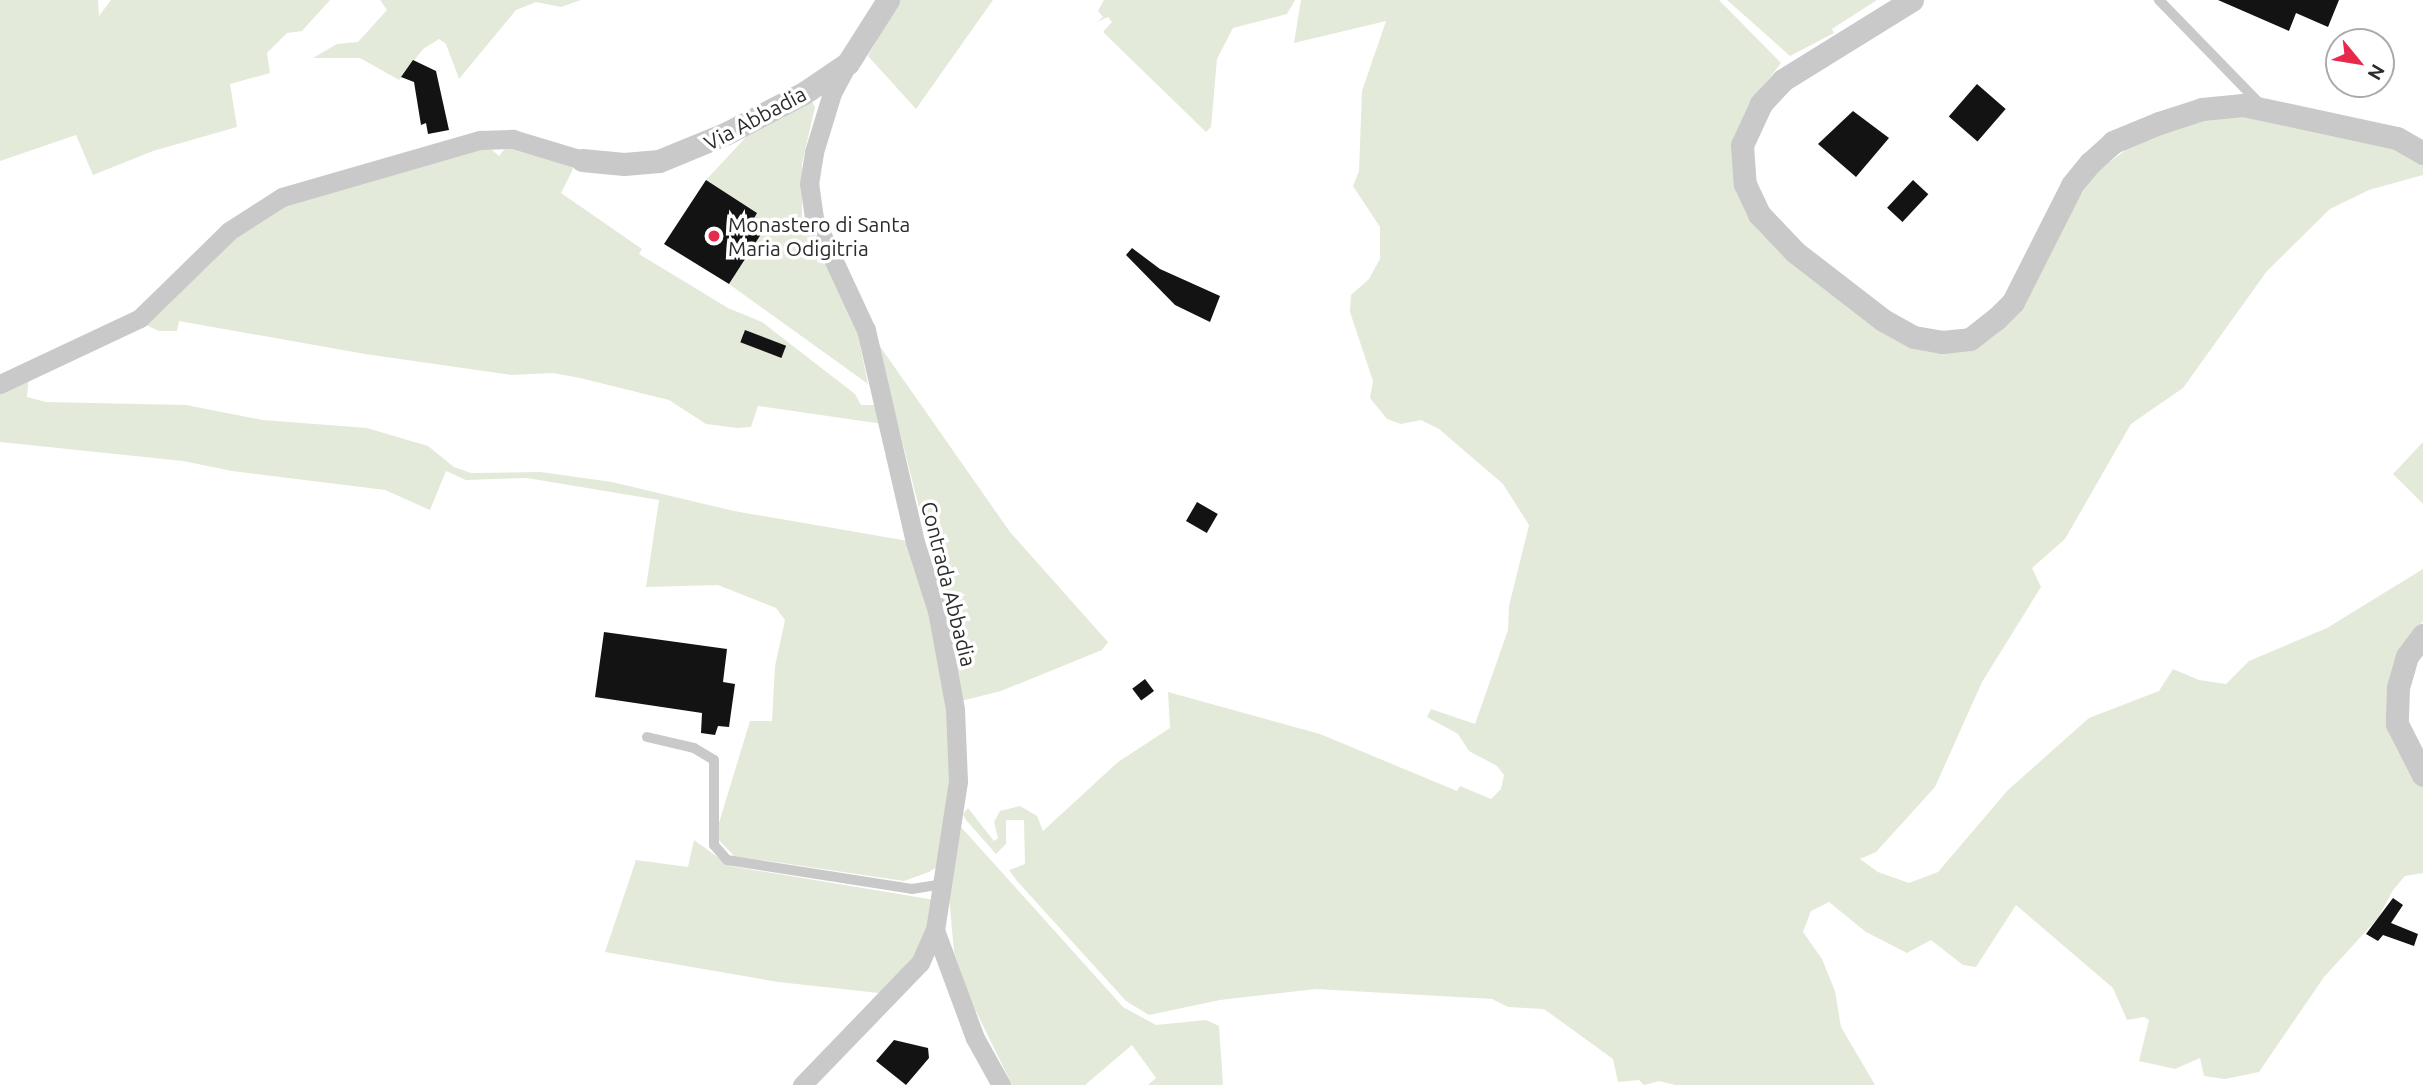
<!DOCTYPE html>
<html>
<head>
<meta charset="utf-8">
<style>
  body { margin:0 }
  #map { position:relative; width:2423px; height:1085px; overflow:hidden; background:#fff; font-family:Ubuntu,sans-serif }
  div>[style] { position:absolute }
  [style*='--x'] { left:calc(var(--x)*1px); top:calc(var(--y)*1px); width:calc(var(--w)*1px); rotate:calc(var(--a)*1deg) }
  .green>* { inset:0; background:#e4ead9 }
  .building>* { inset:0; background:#131313; transform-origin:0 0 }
  .service>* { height:10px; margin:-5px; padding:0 5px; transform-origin:5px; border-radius:5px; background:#c9c9c9 }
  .minor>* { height:19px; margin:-9.5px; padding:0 9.5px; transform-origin:9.5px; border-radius:9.5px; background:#c9c9c9 }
  .tertiary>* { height:23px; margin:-11.5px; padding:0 11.5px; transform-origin:11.5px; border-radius:11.5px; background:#c9c9c9 }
  .dots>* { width:19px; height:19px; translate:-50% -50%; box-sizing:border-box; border:4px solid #fff; border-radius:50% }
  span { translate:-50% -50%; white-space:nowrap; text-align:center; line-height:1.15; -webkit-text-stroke:7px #fff; paint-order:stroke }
  .street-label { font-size:21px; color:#2c2c2c }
  .poi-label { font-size:21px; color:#2c2c2c }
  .left { translate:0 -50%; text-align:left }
  .north { position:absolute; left:2325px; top:28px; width:70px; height:70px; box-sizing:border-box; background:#fff; border:2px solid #ababab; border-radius:50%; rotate:120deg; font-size:19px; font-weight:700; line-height:28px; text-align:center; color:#2c2c2c }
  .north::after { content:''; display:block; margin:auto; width:24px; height:32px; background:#e8294c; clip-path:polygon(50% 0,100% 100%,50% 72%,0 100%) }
</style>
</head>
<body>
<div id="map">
  <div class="green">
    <div style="clip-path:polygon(0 0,98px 0,99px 16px,111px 0,330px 0,302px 31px,287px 33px,267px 53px,270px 73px,230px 84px,237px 127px,153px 151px,93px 175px,76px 135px,0 161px)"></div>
    <div style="clip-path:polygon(380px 0,581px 0,561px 7px,536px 2px,516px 10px,459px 79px,446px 44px,439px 39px,423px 49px,399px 80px,360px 58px,313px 58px,337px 44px,358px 42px,387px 10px)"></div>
    <div style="clip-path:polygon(899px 0,993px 0,916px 109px,868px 56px)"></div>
    <div style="clip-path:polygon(1104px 0,1295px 0,1287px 14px,1233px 28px,1217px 59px,1211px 127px,1206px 132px,1103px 32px,1112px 22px,1108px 17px,1097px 22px,1103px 17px,1098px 11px)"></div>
    <div style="clip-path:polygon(1301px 0,1719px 0,1781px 63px,1749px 106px,1743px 148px,1772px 224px,1897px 335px,1975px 345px,1994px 335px,2020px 309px,2072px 207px,2098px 171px,2132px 145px,2202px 117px,2254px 115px,2393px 141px,2423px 162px,2423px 175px,2369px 190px,2330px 209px,2267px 271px,2183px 388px,2131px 424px,2065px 539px,2032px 568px,2041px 587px,1982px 682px,1935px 787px,1876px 852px,1860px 859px,1878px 872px,1909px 883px,1938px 872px,2008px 790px,2089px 718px,2159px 691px,2173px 669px,2199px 680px,2226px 684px,2249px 661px,2327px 628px,2423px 569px,2423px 621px,2410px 641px,2395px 691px,2423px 782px,2423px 873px,2405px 876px,2393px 890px,2378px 918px,2324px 977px,2259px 1072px,2225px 1079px,2204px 1076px,2200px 1058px,2175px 1069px,2139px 1061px,2149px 1020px,2144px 1017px,2127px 1020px,2113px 988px,2016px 905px,1976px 967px,1963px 965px,1931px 940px,1907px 953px,1866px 932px,1829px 902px,1811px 911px,1803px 932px,1822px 959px,1835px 991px,1841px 1027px,1875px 1085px,1675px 1085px,1659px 1081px,1644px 1085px,1639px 1080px,1618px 1082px,1613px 1059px,1544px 1009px,1508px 1007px,1492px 999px,1316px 989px,1220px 1000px,1149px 1015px,1126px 1001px,1017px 881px,1009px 870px,1025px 864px,1024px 820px,1006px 820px,1006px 844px,996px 854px,966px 820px,963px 814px,968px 808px,994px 841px,998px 838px,994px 822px,1000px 811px,1020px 806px,1037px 816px,1043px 831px,1118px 762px,1170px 728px,1168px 692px,1320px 734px,1457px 791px,1460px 786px,1491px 799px,1501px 789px,1504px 775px,1497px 766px,1469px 751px,1458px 734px,1427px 717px,1431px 709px,1475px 724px,1508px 630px,1509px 606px,1529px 525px,1503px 484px,1439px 429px,1421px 420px,1401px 424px,1387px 419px,1370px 398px,1373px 381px,1350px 312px,1351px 295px,1369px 279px,1380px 259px,1380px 227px,1353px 186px,1359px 171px,1362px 91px,1386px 21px,1294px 43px)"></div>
    <div style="clip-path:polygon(1727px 0,1877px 0,1832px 29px,1834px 33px,1790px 56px)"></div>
    <div style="clip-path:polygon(812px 102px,815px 107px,802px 164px,802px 220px,809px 225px,855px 321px,868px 384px,729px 284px,764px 229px,752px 222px,757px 213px,706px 180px,747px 136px,797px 105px)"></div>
    <div style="clip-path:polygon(484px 143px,499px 156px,507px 146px,569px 163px,573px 169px,561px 193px,642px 249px,639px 254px,728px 308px,762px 322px,855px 394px,861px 405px,877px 405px,883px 424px,758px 406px,751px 427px,737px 428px,706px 424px,669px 400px,580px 378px,553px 373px,512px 375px,365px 354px,179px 321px,177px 331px,159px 331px,148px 326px,148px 321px,119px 339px,29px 376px,27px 397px,46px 402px,186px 405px,263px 420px,367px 428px,428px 446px,454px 467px,471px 473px,541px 472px,612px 482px,734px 511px,914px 542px,931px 603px,953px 756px,940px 865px,929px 872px,904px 881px,734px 856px,715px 836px,750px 721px,772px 721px,775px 666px,785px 620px,776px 608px,718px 585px,646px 587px,659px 500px,527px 478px,466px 480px,446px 471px,430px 510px,385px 490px,232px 471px,183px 461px,0 442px,0 383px,98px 342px,257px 213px)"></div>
    <div style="clip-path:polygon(877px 342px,1010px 532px,1108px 642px,1102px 650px,1001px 691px,961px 701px,941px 594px)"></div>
    <div style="clip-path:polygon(2423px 442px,2423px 504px,2393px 474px)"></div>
    <div style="clip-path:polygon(961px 827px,1123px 1007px,1156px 1025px,1206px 1020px,1219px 1026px,1223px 1085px,1148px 1085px,1156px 1078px,1132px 1045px,1085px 1085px,1012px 1085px,971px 1001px,954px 952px,949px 896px)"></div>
    <div style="clip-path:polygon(694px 840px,730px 866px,929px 899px,935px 902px,924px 939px,897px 983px,879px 993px,778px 982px,605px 952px,636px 860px,688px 867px)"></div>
  </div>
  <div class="building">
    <div style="clip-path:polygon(2218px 0,2339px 0,2328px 27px,2296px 13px,2289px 31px)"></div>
    <div style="clip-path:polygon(413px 60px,436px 71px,449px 130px,428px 134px,426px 123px,421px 125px,414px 82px,401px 77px)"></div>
    <div style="left:1977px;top:84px;width:38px;height:43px;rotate:41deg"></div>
    <div style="clip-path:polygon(1853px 111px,1889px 138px,1856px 177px,1818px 144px)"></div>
    <div style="clip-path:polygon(706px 180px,757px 213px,752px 222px,765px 228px,729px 284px,664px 244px)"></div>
    <div style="left:1913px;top:180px;width:21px;height:38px;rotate:43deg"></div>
    <div style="clip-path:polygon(1132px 248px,1160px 269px,1220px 296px,1210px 322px,1175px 305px,1126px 255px)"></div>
    <div style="left:745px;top:330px;width:44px;height:13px;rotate:21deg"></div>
    <div style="left:1197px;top:502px;width:24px;height:22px;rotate:30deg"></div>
    <div style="clip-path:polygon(604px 632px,727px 649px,723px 682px,735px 684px,729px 727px,718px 726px,715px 735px,701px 733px,702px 713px,595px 697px)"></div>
    <div style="left:1145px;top:679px;width:15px;height:16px;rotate:53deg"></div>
    <div style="clip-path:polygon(2393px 898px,2403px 905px,2391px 923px,2418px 934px,2414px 946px,2383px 935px,2378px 941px,2366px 934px)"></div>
    <div style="clip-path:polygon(894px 1040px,928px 1048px,929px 1058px,906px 1085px,876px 1061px)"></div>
  </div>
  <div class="service">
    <div style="--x:2159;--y:0;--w:144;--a:45.8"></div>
    <div style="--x:647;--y:737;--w:48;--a:13.2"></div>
    <div style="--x:694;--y:748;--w:23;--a:31"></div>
    <div style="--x:714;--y:760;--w:85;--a:90"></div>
    <div style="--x:714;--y:845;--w:20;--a:49"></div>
    <div style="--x:727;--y:860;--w:187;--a:8.9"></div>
    <div style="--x:912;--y:889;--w:31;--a:-9"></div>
  </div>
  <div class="minor">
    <div style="--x:0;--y:384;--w:155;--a:-25.2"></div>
    <div style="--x:140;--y:318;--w:124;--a:-44.3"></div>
    <div style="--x:229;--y:231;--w:63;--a:-32.7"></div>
    <div style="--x:282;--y:197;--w:206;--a:-16.1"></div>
    <div style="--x:480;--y:140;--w:33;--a:-2"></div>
    <div style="--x:513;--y:139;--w:72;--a:16.9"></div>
    <div style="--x:935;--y:930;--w:115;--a:69.7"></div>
    <div style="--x:975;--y:1038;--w:54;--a:61"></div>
    <div style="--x:802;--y:1085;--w:170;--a:-46"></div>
    <div style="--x:920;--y:963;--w:36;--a:-66"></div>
    <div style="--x:935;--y:930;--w:151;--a:-81.2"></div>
    <div style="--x:958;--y:781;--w:72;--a:-92.4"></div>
    <div style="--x:955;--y:709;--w:100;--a:-100.4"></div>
    <div style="--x:937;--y:611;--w:72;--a:-107.7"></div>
    <div style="--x:915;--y:542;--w:218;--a:-103"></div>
    <div style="--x:866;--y:330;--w:123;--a:-114.9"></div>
    <div style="--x:814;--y:218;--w:34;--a:-98"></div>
    <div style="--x:809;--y:184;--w:32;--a:-81"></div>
    <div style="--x:814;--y:152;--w:62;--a:-73"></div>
    <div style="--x:832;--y:93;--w:34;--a:-62"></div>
  </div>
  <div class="tertiary">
    <div style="--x:1912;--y:0;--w:152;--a:148.2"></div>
    <div style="--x:1783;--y:80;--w:33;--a:133"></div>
    <div style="--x:1761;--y:104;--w:45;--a:114.9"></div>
    <div style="--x:1742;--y:145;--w:39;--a:86"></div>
    <div style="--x:1745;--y:184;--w:33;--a:65"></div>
    <div style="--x:1759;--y:214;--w:52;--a:46.5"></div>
    <div style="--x:1795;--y:252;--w:111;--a:37.7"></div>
    <div style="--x:1883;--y:320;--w:35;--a:29"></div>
    <div style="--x:1914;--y:337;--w:28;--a:10"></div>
    <div style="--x:1942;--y:342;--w:28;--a:-6"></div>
    <div style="--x:1970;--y:339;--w:33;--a:-38"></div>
    <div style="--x:1996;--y:319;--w:24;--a:-45"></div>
    <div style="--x:2013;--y:302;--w:131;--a:-63.2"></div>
    <div style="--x:2072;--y:185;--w:28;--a:-51"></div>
    <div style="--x:2090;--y:163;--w:31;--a:-42"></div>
    <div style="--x:2113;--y:142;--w:50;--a:-22.4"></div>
    <div style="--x:2159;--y:123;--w:45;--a:-18"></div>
    <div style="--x:2202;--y:109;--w:41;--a:-5.6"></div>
    <div style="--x:2243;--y:105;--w:157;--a:12.1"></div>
    <div style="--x:2397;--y:138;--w:30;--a:30"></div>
    <div style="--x:582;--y:160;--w:42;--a:5.4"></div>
    <div style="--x:624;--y:164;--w:35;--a:-5"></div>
    <div style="--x:659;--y:161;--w:74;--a:-22.4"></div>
    <div style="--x:727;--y:133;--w:87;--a:-27.5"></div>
    <div style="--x:804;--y:93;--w:53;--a:-34.3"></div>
    <div style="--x:848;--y:63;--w:75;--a:-57.6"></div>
    <div style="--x:2423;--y:635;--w:26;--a:127"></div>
    <div style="--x:2407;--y:656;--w:33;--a:106"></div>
    <div style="--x:2398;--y:688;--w:36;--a:92"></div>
    <div style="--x:2397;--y:724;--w:57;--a:63"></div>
  </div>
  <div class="dots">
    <div style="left:714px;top:236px;background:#e8294c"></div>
  </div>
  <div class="street-label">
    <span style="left:755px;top:118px;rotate:-28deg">Via Abbadia</span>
    <span style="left:949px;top:584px;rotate:76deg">Contrada Abbadia</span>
  </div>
  <div class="poi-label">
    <span class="left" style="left:728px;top:236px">Monastero di Santa<br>Maria Odigitria</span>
  </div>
  <div class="north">N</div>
</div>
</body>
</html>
